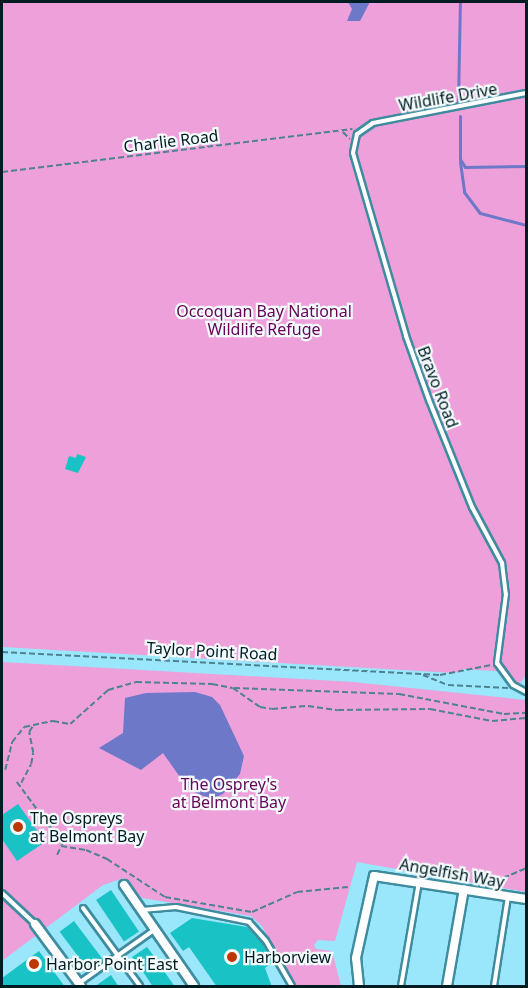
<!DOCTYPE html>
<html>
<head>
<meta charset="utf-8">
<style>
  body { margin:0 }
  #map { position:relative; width:528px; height:988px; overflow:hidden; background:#9ae6fb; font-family:"Noto Sans",sans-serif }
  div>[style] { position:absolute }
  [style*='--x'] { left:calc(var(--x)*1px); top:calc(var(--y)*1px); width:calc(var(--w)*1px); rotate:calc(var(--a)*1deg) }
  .green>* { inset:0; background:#eda0d9 }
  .water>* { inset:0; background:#6e78c9 }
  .stream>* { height:3px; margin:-1.5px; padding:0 1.5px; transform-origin:1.5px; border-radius:1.5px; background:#6e78c9 }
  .building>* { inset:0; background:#19c2c5; transform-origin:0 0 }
  .path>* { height:1.5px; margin-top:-0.75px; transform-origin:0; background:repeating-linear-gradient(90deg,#4e8291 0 6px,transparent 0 9px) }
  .roads { filter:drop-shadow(2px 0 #3f8c9f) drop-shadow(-2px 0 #3f8c9f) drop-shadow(0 2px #3f8c9f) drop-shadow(0 -2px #3f8c9f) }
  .service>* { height:4px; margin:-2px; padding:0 2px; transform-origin:2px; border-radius:2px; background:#fff }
  .minor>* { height:8px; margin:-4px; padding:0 4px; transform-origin:4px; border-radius:4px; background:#fff }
  .dots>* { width:16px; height:16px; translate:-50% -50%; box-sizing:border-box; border:3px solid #f4fbfd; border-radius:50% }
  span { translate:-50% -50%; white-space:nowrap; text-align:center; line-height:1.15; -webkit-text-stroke:4.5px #f4fbfd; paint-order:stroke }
  .street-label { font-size:16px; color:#001c23 }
  .park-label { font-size:16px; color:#670358 }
  .poi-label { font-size:16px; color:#001c23 }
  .left { translate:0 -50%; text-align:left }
  .frame { position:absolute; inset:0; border:3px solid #001c23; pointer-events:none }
</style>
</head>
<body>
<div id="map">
  <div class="green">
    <div style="clip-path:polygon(2px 2px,526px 2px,526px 675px,518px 686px,508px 672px,464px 669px,455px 673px,2px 647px)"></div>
    <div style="clip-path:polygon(2px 662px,353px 682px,526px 700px,526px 892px,357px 862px,335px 941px,318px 940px,314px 945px,316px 949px,332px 951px,341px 986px,294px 986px,262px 926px,251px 916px,142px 898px,124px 878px,103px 885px,2px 961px)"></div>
  </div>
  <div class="water">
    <div style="clip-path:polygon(348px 2px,370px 2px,360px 21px,347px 21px,352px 9px)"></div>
    <div style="clip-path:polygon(195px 692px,212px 697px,220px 705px,244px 756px,240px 774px,223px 794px,211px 799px,189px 790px,163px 753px,141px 770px,99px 748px,123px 733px,125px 698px,146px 693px)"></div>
  </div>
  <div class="stream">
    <div style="--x:458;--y:102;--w:100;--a:-88.9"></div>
    <div style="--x:460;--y:116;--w:43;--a:90"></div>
    <div style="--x:460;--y:159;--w:9;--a:58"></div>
    <div style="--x:465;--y:167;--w:61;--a:-0.9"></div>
    <div style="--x:460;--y:162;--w:30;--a:82"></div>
    <div style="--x:464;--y:192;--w:26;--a:53"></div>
    <div style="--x:480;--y:213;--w:48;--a:14.6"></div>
  </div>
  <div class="building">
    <div style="clip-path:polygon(77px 454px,86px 457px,78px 473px,65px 469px,69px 456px,76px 458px)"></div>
    <div style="clip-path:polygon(18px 804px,45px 842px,17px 861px,2px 839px,2px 815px)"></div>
    <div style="left:111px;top:890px;width:50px;height:18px;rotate:56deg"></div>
    <div style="clip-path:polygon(192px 918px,247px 927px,262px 943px,273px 962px,265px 968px,272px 987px,217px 987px,189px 947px,183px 951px,170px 933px)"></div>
    <div style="left:74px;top:921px;width:49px;height:18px;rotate:53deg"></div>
    <div style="clip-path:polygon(147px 947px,153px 955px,175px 987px,153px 987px,142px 970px,132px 957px)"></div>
    <div style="clip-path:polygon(39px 951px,65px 987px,2px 987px,2px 978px)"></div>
    <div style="clip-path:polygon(111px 975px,119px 987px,94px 987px)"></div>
  </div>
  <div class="path">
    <div style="--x:343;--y:132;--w:10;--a:45"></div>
    <div style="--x:206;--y:137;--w:9;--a:90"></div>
    <div style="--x:2;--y:172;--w:353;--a:-7"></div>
    <div style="--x:2;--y:652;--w:439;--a:3"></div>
    <div style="--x:440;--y:675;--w:52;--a:-11.1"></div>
    <div style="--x:423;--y:675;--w:27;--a:22"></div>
    <div style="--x:448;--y:685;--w:60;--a:2.9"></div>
    <div style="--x:234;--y:688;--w:165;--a:2.1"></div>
    <div style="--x:399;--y:694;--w:107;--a:10.8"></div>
    <div style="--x:504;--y:714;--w:22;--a:-3"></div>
    <div style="--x:5;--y:770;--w:29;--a:-76"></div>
    <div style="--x:12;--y:742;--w:19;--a:-51"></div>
    <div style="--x:24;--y:727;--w:30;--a:-12"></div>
    <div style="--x:53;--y:721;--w:17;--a:10"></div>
    <div style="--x:70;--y:724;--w:51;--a:-41.8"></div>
    <div style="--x:108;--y:690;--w:29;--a:-16"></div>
    <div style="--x:136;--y:682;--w:76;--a:1.5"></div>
    <div style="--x:212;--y:684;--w:21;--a:11"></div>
    <div style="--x:233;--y:688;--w:33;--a:35"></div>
    <div style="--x:260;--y:707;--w:12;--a:9"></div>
    <div style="--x:272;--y:709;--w:36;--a:-5"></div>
    <div style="--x:308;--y:706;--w:30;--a:8"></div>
    <div style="--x:338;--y:710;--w:92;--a:-0.6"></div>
    <div style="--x:430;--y:709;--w:63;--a:11"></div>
    <div style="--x:492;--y:721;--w:34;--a:-5"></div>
    <div style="--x:17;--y:782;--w:79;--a:53.7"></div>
    <div style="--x:21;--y:783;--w:21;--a:-62"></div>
    <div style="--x:31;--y:764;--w:11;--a:-80"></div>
    <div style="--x:33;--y:753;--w:21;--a:-101"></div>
    <div style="--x:29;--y:732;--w:9;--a:-58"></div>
    <div style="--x:57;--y:855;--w:10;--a:-66"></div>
    <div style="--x:61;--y:846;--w:25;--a:9"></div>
    <div style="--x:86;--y:850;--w:23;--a:23"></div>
    <div style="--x:107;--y:859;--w:69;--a:33.2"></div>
    <div style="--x:165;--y:897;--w:88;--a:9.8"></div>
    <div style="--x:252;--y:912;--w:49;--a:-24"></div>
    <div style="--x:297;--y:892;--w:51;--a:-5.6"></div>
    <div style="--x:503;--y:878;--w:25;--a:-23"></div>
  </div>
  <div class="roads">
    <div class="service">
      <div style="--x:526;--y:93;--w:156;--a:168.9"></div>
      <div style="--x:373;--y:123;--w:19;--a:145"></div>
      <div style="--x:357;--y:134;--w:19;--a:102"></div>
      <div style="--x:353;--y:153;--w:191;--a:73.8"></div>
      <div style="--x:406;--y:336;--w:68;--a:70.2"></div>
      <div style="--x:429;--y:400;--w:115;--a:68.1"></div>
      <div style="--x:472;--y:507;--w:64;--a:61.8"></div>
      <div style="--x:502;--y:563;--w:31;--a:83"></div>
      <div style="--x:506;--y:594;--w:70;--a:97.4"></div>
      <div style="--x:497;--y:663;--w:27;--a:54"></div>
      <div style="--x:513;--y:685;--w:15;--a:28"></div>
      <div style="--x:2;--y:893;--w:45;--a:43.2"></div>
      <div style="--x:83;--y:908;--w:97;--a:53.8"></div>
      <div style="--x:142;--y:910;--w:34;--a:-5"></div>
      <div style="--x:176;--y:907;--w:75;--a:11.6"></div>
      <div style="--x:249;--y:922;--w:25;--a:48"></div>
      <div style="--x:266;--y:941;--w:52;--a:60"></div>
      <div style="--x:79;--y:983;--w:92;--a:-35.2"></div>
      <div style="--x:401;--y:986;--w:106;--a:-80.2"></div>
      <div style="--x:494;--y:986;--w:90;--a:-81.1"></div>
    </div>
    <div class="minor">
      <div style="--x:124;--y:885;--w:123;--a:55.3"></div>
      <div style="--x:35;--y:924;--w:77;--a:53.4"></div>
      <div style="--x:359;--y:986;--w:28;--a:-96"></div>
      <div style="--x:356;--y:958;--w:84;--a:-77.6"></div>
      <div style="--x:374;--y:876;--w:154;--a:8.6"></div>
      <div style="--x:447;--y:986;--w:98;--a:-80.1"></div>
    </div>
  </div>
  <div class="dots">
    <div style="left:18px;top:827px;background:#be3602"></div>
    <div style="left:232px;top:957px;background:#be3602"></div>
    <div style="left:34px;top:964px;background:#be3602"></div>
  </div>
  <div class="street-label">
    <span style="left:448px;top:97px;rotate:-10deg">Wildlife Drive</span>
    <span style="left:171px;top:141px;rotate:-7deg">Charlie Road</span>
    <span style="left:438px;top:387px;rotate:69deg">Bravo Road</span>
    <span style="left:212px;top:651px;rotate:3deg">Taylor Point Road</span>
    <span style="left:452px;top:873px;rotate:10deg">Angelfish Way</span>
  </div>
  <div class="park-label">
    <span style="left:264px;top:320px">Occoquan Bay National<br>Wildlife Refuge</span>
    <span style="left:229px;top:793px">The Osprey's<br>at Belmont Bay</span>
  </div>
  <div class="poi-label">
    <span class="left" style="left:30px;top:827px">The Ospreys<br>at Belmont Bay</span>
    <span class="left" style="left:244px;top:957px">Harborview</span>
    <span class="left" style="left:46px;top:964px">Harbor Point East</span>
  </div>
  <div class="frame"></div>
</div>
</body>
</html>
